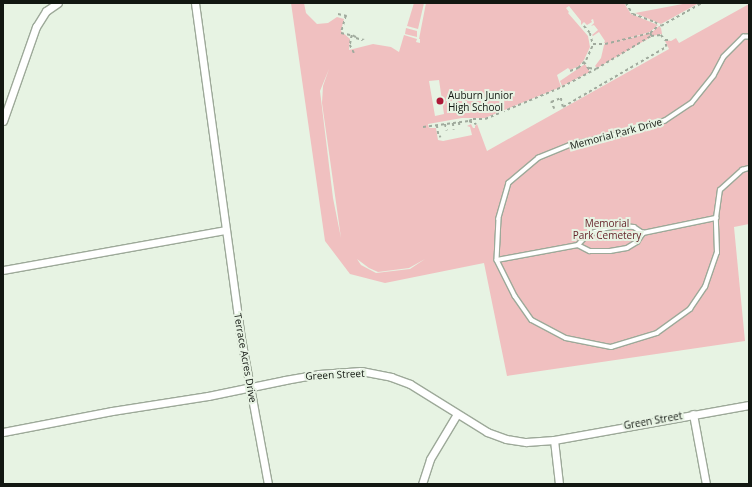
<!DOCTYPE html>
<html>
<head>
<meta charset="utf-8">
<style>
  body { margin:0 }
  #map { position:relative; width:752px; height:487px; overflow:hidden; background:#e7f3e3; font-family:"Open Sans",sans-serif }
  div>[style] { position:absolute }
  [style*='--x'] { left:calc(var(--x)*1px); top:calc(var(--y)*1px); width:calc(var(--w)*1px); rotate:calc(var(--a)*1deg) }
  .green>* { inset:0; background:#f0c0c0 }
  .path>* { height:1.5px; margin-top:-0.75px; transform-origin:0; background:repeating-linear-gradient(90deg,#a0aa9d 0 3px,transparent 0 6px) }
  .roads { filter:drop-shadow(1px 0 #9da999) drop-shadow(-1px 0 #9da999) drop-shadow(0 1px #9da999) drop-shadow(0 -1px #9da999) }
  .lane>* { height:3.5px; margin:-1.75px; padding:0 1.75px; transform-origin:1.75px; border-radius:1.75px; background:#fff }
  .street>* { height:7px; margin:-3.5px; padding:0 3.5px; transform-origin:3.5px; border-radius:3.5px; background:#fff }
  .dots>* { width:11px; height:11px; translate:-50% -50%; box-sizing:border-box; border:2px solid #e7f3e3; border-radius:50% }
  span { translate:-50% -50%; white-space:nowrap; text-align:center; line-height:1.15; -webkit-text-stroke:4px #e7f3e3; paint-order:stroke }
  .poi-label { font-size:10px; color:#121711 }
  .left { translate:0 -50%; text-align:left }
  .street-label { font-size:10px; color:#121711 }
  .park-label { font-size:10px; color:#631f26 }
  .frame { position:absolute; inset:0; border:4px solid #121711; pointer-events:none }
</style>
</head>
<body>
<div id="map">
  <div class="green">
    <div style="clip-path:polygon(evenodd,291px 3px,304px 3px,306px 13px,317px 24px,328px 23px,337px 17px,344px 19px,341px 31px,350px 39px,349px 50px,373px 44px,391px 47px,399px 52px,404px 35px,417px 39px,416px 42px,420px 43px,420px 39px,419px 39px,426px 3px,624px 3px,631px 14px,658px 25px,650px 32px,612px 43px,650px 33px,651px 37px,597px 68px,595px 66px,601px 58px,604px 45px,606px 43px,604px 43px,605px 41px,599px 32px,593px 36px,592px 35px,598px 30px,594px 25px,591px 26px,594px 23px,593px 19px,591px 20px,592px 22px,587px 25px,584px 22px,581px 25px,581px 21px,569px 6px,566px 8px,569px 12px,568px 13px,588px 36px,590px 47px,584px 60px,579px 66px,570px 70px,568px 68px,557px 75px,561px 87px,485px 118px,462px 118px,428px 124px,429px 128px,436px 128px,438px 140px,443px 141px,472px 135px,470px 127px,467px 126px,471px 124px,473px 128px,475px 128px,475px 126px,477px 124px,487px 151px,669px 49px,665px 41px,666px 40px,671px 41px,676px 38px,679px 43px,749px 4px,749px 224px,734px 227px,745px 341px,507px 376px,484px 263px,385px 283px,350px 274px,325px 241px,291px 3px,329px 69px,323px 86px,322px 103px,341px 238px,333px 198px,320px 91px,329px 69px,291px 3px,439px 80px,444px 114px,435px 116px,429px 81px,439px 80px,291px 3px,357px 259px,369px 268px,378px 272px,409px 268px,425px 259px,410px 269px,376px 273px,361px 265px,357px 259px)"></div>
    <div style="clip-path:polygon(414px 3px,424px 3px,418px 29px,407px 26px)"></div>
    <div style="clip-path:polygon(688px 3px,699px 3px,661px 24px,635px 13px)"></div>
    <div style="clip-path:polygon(659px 26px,661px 28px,662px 34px,652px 36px,651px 33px)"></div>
    <div style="clip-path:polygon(406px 28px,417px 31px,417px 37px,405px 34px)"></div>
    <div style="clip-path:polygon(585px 64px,590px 72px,562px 86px,560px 81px)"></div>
  </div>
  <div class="path">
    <div style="--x:626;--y:3;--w:13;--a:58"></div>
    <div style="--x:633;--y:14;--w:23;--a:20"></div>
    <div style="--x:655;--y:22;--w:7;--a:34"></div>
    <div style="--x:661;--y:26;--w:47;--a:-29.3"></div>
    <div style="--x:338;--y:14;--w:9;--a:13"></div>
    <div style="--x:346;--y:16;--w:18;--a:106"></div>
    <div style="--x:341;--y:33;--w:14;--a:12"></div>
    <div style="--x:355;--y:36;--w:2;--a:63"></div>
    <div style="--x:356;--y:38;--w:7;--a:16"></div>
    <div style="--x:363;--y:40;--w:1;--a:-90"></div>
    <div style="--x:584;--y:26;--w:9;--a:49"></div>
    <div style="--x:590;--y:33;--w:11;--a:75"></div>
    <div style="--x:352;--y:35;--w:10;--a:101"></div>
    <div style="--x:350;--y:45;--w:9;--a:63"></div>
    <div style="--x:651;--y:36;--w:3;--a:-108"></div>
    <div style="--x:650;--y:33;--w:12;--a:-42"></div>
    <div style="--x:584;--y:62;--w:12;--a:55"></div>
    <div style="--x:589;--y:68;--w:7;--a:8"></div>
    <div style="--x:596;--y:69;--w:64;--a:-31"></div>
    <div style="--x:651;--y:36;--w:10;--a:-6"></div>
    <div style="--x:661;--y:35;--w:6;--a:51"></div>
    <div style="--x:665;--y:40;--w:5;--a:0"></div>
    <div style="--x:570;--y:71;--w:9;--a:-21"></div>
    <div style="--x:578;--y:68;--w:11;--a:-45"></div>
    <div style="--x:586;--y:60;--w:17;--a:-66"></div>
    <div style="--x:593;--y:44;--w:12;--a:0"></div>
    <div style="--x:605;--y:44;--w:46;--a:-13.7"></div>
    <div style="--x:554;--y:109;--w:8;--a:-113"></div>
    <div style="--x:551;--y:102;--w:11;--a:-22"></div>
    <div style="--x:561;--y:98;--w:9;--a:77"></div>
    <div style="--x:563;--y:107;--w:119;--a:-30.2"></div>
    <div style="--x:666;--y:47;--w:7;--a:-98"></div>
    <div style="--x:469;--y:121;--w:4;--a:-27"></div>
    <div style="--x:473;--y:119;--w:12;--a:0"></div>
    <div style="--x:485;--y:119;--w:83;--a:-22.6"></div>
    <div style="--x:562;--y:87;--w:38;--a:-28"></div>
    <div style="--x:459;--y:122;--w:6;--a:81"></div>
    <div style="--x:453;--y:123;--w:7;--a:82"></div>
    <div style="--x:445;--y:124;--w:7;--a:74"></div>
    <div style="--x:437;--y:125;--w:12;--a:81"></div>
    <div style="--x:439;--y:137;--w:2;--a:-27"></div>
    <div style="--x:423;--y:127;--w:46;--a:-7.4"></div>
    <div style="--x:469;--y:121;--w:8;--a:23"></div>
  </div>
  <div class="roads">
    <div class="lane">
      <div style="--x:749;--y:37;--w:5;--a:180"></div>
      <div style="--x:744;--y:37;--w:28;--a:135"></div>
      <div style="--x:724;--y:57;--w:21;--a:118"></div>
      <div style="--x:714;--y:76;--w:35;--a:129"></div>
      <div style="--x:692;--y:103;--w:32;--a:146"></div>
      <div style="--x:665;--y:121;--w:53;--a:163.6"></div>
      <div style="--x:614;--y:136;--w:44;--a:168.2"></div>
      <div style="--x:571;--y:145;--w:35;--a:158"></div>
      <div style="--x:539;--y:158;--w:39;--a:140"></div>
      <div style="--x:509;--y:183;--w:37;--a:106"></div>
      <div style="--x:499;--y:219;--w:41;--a:92.8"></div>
      <div style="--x:497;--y:260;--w:40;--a:63.4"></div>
      <div style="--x:515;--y:296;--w:29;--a:55"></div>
      <div style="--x:532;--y:320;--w:38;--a:28"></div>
      <div style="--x:566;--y:338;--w:46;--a:11.3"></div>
      <div style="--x:611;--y:347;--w:48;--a:-16.9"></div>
      <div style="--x:657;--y:333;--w:41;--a:-36"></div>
      <div style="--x:690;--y:309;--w:27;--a:-56"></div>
      <div style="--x:705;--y:287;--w:36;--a:-71"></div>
      <div style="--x:717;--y:253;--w:35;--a:-92"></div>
      <div style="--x:716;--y:218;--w:28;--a:-82"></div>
      <div style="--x:720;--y:190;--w:30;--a:-42"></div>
      <div style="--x:742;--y:170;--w:7;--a:-16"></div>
      <div style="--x:578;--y:245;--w:13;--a:27"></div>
      <div style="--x:590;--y:251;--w:20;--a:0"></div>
      <div style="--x:610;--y:251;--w:17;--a:-10"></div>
      <div style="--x:627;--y:248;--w:12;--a:-31"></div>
      <div style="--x:637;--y:242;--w:11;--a:-56"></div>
      <div style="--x:497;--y:260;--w:82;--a:-10.5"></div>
      <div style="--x:578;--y:245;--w:13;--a:-48"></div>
      <div style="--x:587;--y:235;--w:20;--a:-20"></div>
      <div style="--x:606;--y:228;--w:15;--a:-8"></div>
      <div style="--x:621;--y:226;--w:13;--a:4"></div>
      <div style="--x:634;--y:227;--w:11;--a:34"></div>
      <div style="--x:643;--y:233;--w:75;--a:-11.6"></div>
    </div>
    <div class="street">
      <div style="--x:195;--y:3;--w:333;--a:82.2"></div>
      <div style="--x:240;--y:333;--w:154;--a:79.5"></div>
      <div style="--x:3;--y:121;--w:100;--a:-70.7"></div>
      <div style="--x:36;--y:27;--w:19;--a:-58"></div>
      <div style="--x:46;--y:11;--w:14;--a:-34"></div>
      <div style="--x:3;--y:270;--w:226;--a:-10.2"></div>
      <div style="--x:693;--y:414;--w:71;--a:79.5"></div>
      <div style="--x:3;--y:432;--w:111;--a:-10.9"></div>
      <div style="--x:112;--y:411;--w:97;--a:-8.9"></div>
      <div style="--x:208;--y:396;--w:79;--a:-11.7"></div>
      <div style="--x:285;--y:380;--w:35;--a:-10"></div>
      <div style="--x:319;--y:374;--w:42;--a:-4.1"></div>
      <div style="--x:361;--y:371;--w:31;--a:11"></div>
      <div style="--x:391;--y:377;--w:20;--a:20"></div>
      <div style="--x:410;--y:384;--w:91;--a:31.9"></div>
      <div style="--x:487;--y:432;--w:20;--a:20"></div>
      <div style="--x:506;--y:439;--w:20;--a:9"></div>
      <div style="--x:526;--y:442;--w:28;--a:-4"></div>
      <div style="--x:554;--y:440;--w:198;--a:-10.2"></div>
      <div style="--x:554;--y:440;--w:44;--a:83.5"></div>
      <div style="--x:422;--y:484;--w:26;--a:-72"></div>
      <div style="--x:430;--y:459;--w:52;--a:-59"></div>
    </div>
  </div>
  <div class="dots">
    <div style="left:440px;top:101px;background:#ad1837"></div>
  </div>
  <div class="poi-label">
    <span class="left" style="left:448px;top:101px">Auburn Junior<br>High School</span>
  </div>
  <div class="street-label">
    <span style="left:616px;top:134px;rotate:-15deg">Memorial Park Drive</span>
    <span style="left:245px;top:358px;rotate:80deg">Terrace Acres Drive</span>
    <span style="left:335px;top:375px;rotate:-3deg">Green Street</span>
    <span style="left:653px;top:421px;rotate:-10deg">Green Street</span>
  </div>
  <div class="park-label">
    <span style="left:607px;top:229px">Memorial<br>Park Cemetery</span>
  </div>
  <div class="frame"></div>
</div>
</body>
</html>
